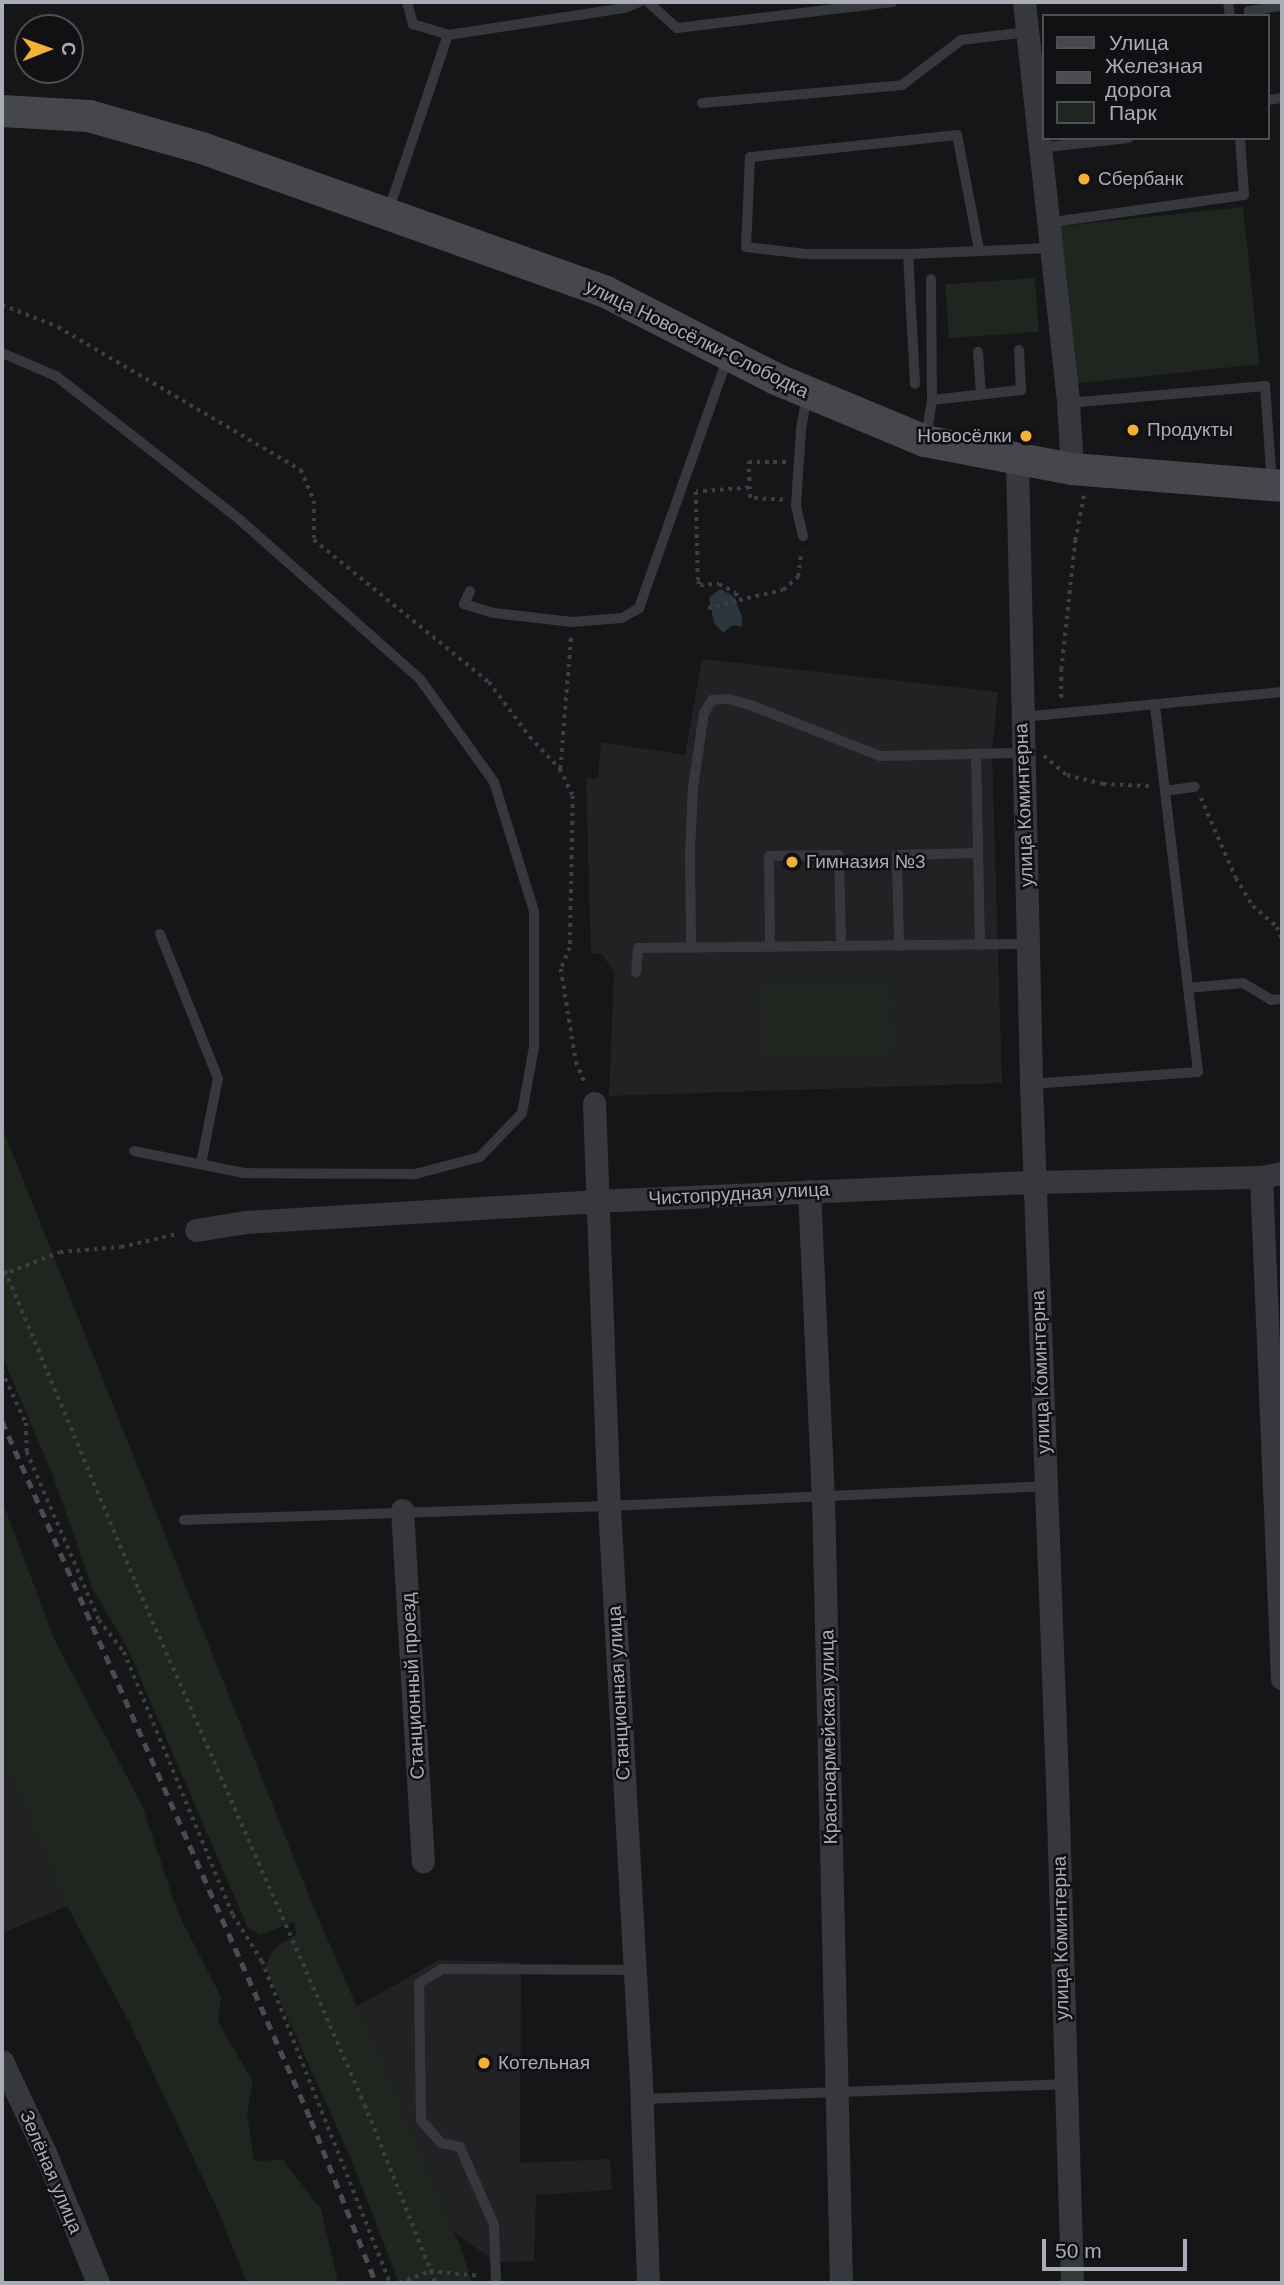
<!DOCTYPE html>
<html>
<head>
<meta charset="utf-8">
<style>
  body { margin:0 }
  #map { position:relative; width:1284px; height:2285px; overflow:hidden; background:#161618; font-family:Helvetica,sans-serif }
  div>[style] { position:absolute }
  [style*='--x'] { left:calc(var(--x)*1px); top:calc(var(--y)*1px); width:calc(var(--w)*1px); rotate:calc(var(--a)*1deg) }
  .built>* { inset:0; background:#222225 }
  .green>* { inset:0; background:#1e261f; transform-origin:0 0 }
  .water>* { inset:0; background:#2c353c }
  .path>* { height:3.5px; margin-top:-1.75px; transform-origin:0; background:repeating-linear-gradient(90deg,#3d3f44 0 3.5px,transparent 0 8.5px) }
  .lane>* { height:10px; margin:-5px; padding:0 5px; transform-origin:5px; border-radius:5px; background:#37383d }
  .street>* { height:23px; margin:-11.5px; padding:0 11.5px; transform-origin:11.5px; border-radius:11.5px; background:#37383d }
  .secondary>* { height:32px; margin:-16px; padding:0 16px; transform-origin:16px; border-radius:16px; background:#45474d }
  .rail>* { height:5px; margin-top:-2.5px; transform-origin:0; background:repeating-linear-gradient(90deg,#4a4c52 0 9px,transparent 0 16px) }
  .dots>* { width:19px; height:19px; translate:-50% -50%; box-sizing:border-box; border:4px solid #111113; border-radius:50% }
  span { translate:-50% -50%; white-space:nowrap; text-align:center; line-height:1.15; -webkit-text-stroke:5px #111113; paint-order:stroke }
  .poi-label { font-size:19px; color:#a8adb8 }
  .left { translate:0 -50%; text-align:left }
  .right { translate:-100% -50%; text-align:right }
  .street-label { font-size:19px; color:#a8adb8 }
  .frame { position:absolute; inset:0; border:4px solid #a8adb8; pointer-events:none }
  .legend { position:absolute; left:1042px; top:14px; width:228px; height:126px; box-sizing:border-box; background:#111113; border:2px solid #4d4f55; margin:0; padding:9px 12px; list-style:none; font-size:21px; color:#a8adb8 }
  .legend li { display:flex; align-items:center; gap:14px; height:35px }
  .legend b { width:35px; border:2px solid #4d4f55 }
  .north { position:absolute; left:14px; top:14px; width:70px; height:70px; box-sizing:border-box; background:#111113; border:2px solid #4d4f55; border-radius:50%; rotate:89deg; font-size:19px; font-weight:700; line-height:28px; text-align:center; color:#a8adb8 }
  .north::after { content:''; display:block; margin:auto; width:24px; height:32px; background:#f2b134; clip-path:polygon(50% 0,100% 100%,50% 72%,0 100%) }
  .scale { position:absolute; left:1042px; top:2239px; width:145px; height:32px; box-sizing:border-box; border:4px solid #a8adb8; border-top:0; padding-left:9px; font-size:21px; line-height:24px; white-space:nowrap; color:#a8adb8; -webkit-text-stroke:5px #111113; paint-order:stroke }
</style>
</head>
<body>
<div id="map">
  <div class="built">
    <div style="clip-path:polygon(702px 659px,998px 692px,992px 753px,1002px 1083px,609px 1096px,614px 972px,601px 953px,591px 954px,586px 778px,598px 778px,601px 742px,685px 755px)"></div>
    <div style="clip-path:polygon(2px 1755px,67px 1906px,2px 1933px)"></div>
    <div style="clip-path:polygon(439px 1960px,521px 1962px,520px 2163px,610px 2159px,612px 2190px,536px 2195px,534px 2261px,496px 2262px,454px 2232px,356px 2007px)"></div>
  </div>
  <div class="green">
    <div style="left:1243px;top:207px;width:158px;height:189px;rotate:84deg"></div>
    <div style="left:1035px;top:278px;width:54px;height:90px;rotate:86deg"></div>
    <div style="left:891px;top:982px;width:73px;height:131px;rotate:89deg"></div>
    <div style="clip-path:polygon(2px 1127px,309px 1896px,460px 2246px,472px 2283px,399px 2283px,352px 2161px,265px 1967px,274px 1949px,297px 1934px,294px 1922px,259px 1935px,248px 1928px,126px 1645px,93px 1590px,52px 1473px,2px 1356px)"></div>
    <div style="clip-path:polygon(2px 1500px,55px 1641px,142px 1805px,178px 1913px,221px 1997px,218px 2022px,253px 2082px,247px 2112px,254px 2161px,283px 2160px,321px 2209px,338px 2283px,247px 2283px,217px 2208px,130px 2024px,67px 1906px,2px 1755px)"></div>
  </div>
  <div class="water">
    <div style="clip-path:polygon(720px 589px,733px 596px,742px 616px,742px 627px,733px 625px,723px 633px,714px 623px,709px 598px)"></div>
  </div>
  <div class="path">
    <div style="--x:2;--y:305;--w:60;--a:21.4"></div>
    <div style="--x:58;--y:327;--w:282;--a:30.5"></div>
    <div style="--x:301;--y:470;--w:34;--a:67"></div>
    <div style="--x:314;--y:501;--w:39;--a:90"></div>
    <div style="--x:314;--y:540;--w:225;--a:39.1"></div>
    <div style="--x:489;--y:682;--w:69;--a:53.3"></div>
    <div style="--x:530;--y:737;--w:44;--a:46.8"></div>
    <div style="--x:560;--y:769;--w:30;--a:64"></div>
    <div style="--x:573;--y:796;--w:152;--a:91.1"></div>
    <div style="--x:570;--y:948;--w:23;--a:113"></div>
    <div style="--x:561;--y:969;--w:94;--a:80.8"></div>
    <div style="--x:576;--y:1062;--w:25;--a:67"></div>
    <div style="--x:749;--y:488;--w:53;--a:175.7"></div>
    <div style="--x:696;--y:492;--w:89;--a:88.7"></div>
    <div style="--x:698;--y:581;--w:4;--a:63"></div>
    <div style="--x:700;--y:585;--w:19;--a:-3"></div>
    <div style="--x:719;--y:584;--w:19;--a:28"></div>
    <div style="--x:736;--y:593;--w:8;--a:67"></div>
    <div style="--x:739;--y:600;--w:45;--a:-12.8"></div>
    <div style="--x:783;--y:590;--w:20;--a:-41"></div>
    <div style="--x:798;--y:577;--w:26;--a:-83"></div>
    <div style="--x:783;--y:500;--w:33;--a:-177"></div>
    <div style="--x:750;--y:498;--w:36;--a:-93"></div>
    <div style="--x:748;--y:462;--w:38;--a:0"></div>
    <div style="--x:708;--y:608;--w:32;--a:-14"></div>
    <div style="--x:1061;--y:698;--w:28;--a:-90"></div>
    <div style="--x:1061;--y:670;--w:130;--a:-83.8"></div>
    <div style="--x:1075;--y:541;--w:48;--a:-79.2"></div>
    <div style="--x:1044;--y:756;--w:30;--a:40"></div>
    <div style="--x:1067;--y:775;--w:37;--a:14"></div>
    <div style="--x:1103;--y:784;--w:47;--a:2.4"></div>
    <div style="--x:560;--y:769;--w:134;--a:-85.3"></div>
    <div style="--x:1201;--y:798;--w:87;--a:66.4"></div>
    <div style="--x:1236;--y:878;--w:33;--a:59"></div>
    <div style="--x:1253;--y:906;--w:32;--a:41"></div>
    <div style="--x:1277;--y:927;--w:12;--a:66"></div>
    <div style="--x:2;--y:1263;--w:355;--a:67.3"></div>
    <div style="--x:139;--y:1590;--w:562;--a:66.31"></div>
    <div style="--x:365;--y:2105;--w:192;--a:68.3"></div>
    <div style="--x:2;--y:1275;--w:62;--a:-21.6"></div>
    <div style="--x:60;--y:1252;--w:61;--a:-4.7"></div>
    <div style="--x:121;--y:1247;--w:57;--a:-13.1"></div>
    <div style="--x:2;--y:1371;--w:57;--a:65.2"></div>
    <div style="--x:26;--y:1423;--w:29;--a:88"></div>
    <div style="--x:27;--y:1452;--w:183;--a:66.8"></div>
    <div style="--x:99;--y:1620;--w:41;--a:52"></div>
    <div style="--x:124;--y:1652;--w:285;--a:67.5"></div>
    <div style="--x:233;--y:1915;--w:54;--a:57.8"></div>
    <div style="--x:262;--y:1961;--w:347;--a:68.3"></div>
    <div style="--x:399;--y:2283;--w:33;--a:-21"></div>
    <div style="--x:430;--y:2271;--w:51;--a:5.6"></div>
  </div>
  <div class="lane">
    <div style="--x:407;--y:2;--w:23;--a:75"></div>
    <div style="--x:413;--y:24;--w:37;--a:17"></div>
    <div style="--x:648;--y:2;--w:39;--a:42"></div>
    <div style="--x:677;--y:28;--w:217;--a:-6.9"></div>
    <div style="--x:1228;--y:2;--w:14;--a:82"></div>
    <div style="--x:1249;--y:16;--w:5;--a:-90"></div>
    <div style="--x:1249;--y:11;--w:33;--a:-9"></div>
    <div style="--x:1268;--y:100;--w:14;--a:-8"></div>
    <div style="--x:702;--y:103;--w:201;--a:-5.1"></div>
    <div style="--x:902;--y:85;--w:74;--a:-37.3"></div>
    <div style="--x:961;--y:40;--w:66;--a:-6.9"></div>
    <div style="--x:1038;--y:148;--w:91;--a:-6.3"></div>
    <div style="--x:388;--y:212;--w:187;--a:-71.3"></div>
    <div style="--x:448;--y:35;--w:179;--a:-8.7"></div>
    <div style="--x:625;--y:8;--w:15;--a:-23"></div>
    <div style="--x:1046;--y:223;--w:200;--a:-8"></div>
    <div style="--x:1244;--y:195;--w:57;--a:-94"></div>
    <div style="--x:979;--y:250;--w:117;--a:-100.8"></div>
    <div style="--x:957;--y:135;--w:208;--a:173.9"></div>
    <div style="--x:750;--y:157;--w:90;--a:92.5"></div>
    <div style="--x:746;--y:247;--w:60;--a:6.7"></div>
    <div style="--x:806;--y:254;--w:102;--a:0"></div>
    <div style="--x:908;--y:254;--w:141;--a:-2.4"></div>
    <div style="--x:908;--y:254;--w:130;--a:86.9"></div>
    <div style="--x:978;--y:352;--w:42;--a:85.9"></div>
    <div style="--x:2;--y:353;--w:59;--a:23.1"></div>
    <div style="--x:56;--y:376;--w:232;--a:38"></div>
    <div style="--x:239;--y:519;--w:242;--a:41.5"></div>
    <div style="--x:420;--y:679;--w:127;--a:54.3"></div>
    <div style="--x:494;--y:782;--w:135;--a:72.8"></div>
    <div style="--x:534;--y:911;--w:136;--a:90"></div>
    <div style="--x:534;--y:1047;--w:67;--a:100.3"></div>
    <div style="--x:522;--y:1113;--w:61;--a:133.7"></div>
    <div style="--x:480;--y:1157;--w:67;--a:165.3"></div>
    <div style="--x:415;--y:1174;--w:171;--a:-179.7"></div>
    <div style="--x:244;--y:1173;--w:112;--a:-168.7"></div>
    <div style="--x:932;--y:400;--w:90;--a:-6.4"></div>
    <div style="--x:1021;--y:390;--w:40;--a:-92.9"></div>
    <div style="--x:1068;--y:403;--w:198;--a:-4.9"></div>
    <div style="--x:1265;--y:386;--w:97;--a:85.9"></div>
    <div style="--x:926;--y:438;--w:38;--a:-81"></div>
    <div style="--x:932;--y:400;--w:121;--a:-90.5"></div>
    <div style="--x:803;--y:536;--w:32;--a:-103"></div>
    <div style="--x:796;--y:505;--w:76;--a:-86.2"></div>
    <div style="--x:801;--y:429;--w:34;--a:-80"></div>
    <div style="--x:470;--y:591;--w:14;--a:115"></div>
    <div style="--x:464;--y:604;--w:31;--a:17"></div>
    <div style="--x:494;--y:613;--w:79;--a:6.6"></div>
    <div style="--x:572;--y:622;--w:50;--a:-4.6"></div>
    <div style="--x:622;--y:618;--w:20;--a:-30"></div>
    <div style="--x:639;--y:608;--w:266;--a:-70.5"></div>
    <div style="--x:1022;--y:717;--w:261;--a:-5.5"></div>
    <div style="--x:976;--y:754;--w:191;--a:88.8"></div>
    <div style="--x:1165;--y:791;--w:30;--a:-8"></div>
    <div style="--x:160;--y:934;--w:155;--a:68.1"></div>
    <div style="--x:218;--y:1078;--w:88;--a:101.2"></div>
    <div style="--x:899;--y:946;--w:91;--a:-91.3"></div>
    <div style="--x:897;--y:855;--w:81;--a:-1.4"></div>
    <div style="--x:770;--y:947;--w:91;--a:-90.6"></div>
    <div style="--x:769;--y:856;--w:70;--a:-0.8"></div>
    <div style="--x:839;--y:855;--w:91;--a:88.7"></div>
    <div style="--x:691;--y:948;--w:97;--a:-90.6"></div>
    <div style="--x:690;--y:851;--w:63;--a:-87.3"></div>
    <div style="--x:693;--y:788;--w:76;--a:-81.7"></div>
    <div style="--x:704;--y:713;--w:15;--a:-58"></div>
    <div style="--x:712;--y:700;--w:16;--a:-4"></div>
    <div style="--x:728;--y:699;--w:23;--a:15"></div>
    <div style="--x:750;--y:705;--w:140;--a:21.4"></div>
    <div style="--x:880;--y:756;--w:144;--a:-1.2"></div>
    <div style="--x:636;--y:972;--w:24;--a:-85"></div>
    <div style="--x:638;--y:948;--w:390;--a:-0.6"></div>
    <div style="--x:1188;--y:988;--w:55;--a:-5.2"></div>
    <div style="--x:1243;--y:983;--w:33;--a:31"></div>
    <div style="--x:1271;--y:1000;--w:11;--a:-5"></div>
    <div style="--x:1031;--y:1084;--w:167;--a:-4.1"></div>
    <div style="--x:1198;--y:1072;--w:370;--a:-96.7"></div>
    <div style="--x:184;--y:1520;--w:425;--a:-1.9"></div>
    <div style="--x:609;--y:1506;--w:436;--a:-2.6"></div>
    <div style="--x:642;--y:2099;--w:422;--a:-2"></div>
    <div style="--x:496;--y:2283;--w:58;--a:-92"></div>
    <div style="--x:494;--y:2225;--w:85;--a:-113.6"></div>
    <div style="--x:460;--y:2147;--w:19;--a:-168"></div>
    <div style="--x:441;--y:2143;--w:30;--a:-131"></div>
    <div style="--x:421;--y:2120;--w:137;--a:-90.8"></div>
    <div style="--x:419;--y:1983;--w:27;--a:-31"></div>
    <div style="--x:442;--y:1969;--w:193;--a:0.3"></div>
  </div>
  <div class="street">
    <div style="--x:1024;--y:2;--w:403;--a:83.7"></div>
    <div style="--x:1068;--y:403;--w:66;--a:86.5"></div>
    <div style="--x:1017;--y:460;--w:624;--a:88.71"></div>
    <div style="--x:1031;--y:1084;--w:699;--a:87.87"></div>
    <div style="--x:1057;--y:1783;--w:500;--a:88.28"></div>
    <div style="--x:594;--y:1103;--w:403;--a:87.9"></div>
    <div style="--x:609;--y:1506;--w:577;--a:86.82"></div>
    <div style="--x:641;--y:2082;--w:201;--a:88"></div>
    <div style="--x:1261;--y:1177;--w:502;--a:87.6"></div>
    <div style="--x:809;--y:1191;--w:305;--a:87.4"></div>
    <div style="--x:823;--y:1496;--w:787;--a:88.69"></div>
    <div style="--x:196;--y:1230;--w:51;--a:-9.1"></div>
    <div style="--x:246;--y:1222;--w:350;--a:-3.4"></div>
    <div style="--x:595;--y:1201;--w:440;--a:-2.5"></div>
    <div style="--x:1035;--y:1182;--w:226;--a:-1.3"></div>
    <div style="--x:1261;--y:1177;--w:21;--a:-11"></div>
    <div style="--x:402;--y:1510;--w:352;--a:86.6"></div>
    <div style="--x:2;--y:2061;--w:104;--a:64.9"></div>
    <div style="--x:46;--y:2155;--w:138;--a:67.9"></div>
  </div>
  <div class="secondary">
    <div style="--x:2;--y:111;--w:87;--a:3.3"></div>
    <div style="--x:89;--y:116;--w:117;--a:15.8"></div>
    <div style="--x:202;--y:148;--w:429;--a:19.6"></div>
    <div style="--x:606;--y:292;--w:191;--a:27.1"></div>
    <div style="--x:776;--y:379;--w:161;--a:22.6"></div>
    <div style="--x:925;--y:441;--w:150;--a:10.8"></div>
    <div style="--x:1072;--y:469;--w:211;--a:4.6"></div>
  </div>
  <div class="rail">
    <div style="--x:2;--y:1421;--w:764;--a:66.15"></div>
    <div style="--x:311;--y:2120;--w:175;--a:68.3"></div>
  </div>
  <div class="dots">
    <div style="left:1084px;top:179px;background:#f2b134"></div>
    <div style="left:1133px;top:430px;background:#f2b134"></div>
    <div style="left:1026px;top:436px;background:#f2b134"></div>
    <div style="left:792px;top:862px;background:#f2b134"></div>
    <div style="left:484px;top:2063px;background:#f2b134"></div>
  </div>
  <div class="poi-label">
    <span class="left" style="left:1098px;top:179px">Сбербанк</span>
    <span class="left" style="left:1147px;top:430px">Продукты</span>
    <span class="right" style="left:1012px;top:436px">Новосёлки</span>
    <span class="left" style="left:806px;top:862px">Гимназия №3</span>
    <span class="left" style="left:498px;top:2063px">Котельная</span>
  </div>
  <div class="street-label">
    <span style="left:697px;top:339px;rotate:26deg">улица Новосёлки-Слободка</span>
    <span style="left:1024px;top:805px;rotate:-92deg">улица Коминтерна</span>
    <span style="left:739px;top:1194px;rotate:-3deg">Чистопрудная улица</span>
    <span style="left:1041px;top:1372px;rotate:-92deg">улица Коминтерна</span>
    <span style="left:413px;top:1686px;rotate:-93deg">Станционный проезд</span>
    <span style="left:619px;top:1693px;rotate:-93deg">Станционная улица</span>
    <span style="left:829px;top:1737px;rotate:-91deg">Красноармейская улица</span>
    <span style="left:1061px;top:1938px;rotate:-91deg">улица Коминтерна</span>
    <span style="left:51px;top:2172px;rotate:67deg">Зелёная улица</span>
  </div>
  <div class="frame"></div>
  <ul class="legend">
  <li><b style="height:9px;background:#45474d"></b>Улица</li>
  <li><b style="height:9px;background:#4a4c52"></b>Железная дорога</li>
  <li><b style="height:19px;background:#1e261f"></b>Парк</li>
  </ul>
  <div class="north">С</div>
  <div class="scale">50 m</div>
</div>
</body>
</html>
